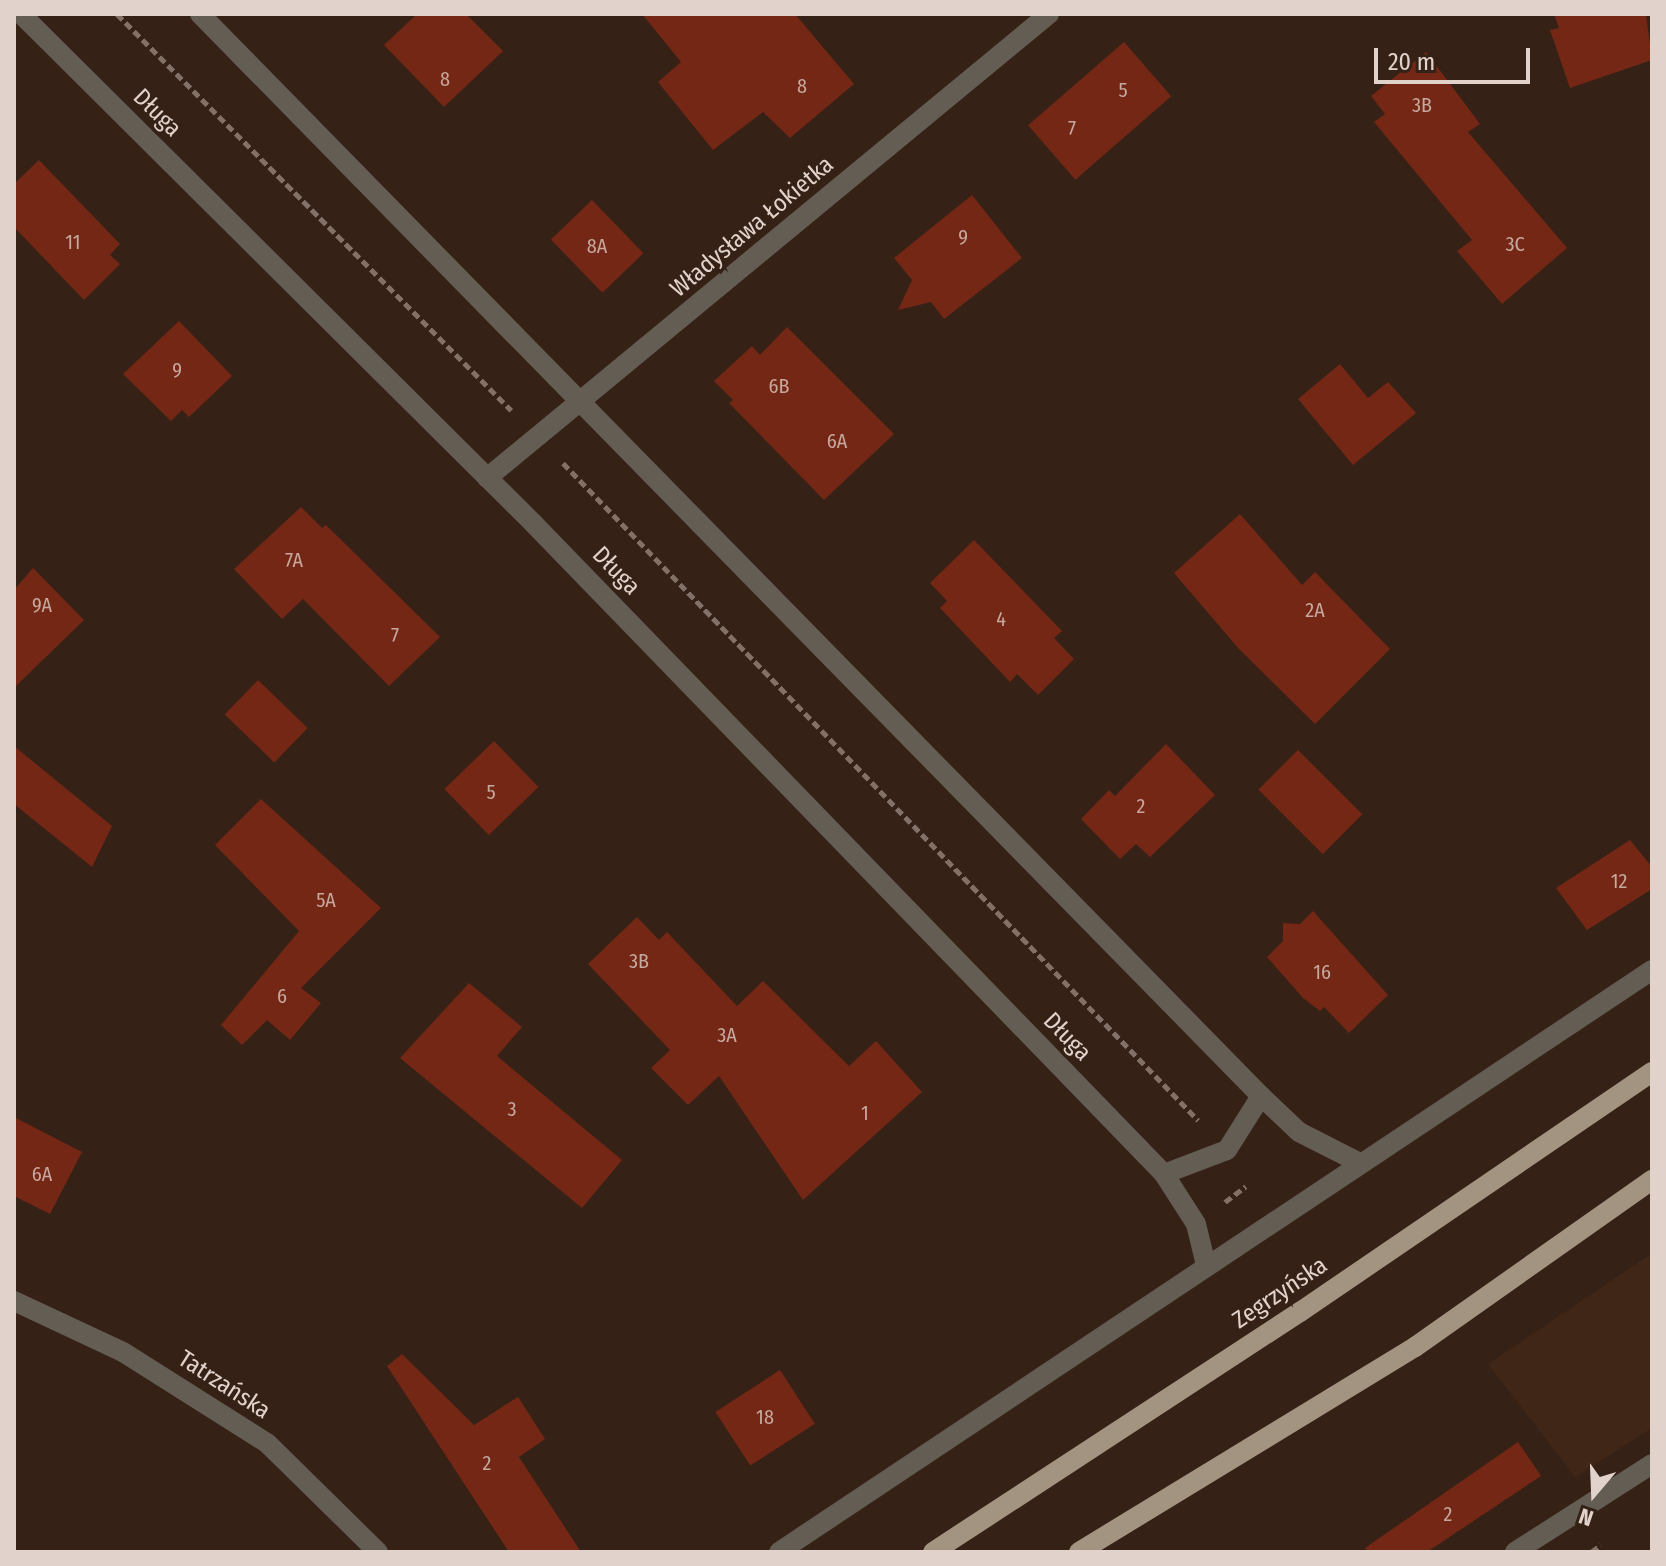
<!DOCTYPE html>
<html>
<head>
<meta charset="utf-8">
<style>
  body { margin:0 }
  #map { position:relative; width:1666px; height:1566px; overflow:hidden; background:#352115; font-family:"Fira Sans Condensed",sans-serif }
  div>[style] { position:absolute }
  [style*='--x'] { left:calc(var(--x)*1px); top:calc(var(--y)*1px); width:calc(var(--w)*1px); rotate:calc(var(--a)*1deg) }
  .built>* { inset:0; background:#402616 }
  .building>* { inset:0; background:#752715; transform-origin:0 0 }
  .path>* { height:5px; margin-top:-2.5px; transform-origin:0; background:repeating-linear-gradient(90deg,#837168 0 8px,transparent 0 12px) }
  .lane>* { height:20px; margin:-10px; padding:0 10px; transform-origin:10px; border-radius:10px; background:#645d54 }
  .street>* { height:20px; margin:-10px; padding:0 10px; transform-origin:10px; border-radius:10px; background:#645d54 }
  .primary>* { height:20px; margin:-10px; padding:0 10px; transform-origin:10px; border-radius:10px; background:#a39381 }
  span { translate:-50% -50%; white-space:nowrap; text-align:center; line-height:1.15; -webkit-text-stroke:7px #352115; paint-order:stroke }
  .number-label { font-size:20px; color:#c6a89e }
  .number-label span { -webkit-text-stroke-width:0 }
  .street-label { font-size:24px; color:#e1d3cc }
  .frame { position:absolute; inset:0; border:16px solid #e1d3cc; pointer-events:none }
  .north { position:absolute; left:1554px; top:1454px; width:80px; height:80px; -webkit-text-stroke:6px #352115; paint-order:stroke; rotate:199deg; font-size:22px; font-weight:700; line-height:32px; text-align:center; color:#e1d3cc }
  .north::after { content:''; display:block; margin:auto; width:28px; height:36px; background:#e1d3cc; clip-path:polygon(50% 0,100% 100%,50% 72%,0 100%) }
  .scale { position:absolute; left:1374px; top:48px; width:156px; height:36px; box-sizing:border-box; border:4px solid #e1d3cc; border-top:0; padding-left:10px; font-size:24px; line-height:28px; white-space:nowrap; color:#e1d3cc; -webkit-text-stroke:6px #352115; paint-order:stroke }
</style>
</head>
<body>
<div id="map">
  <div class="built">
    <div style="clip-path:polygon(1652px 1253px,1652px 1428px,1575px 1477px,1488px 1364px)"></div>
  </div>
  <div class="building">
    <div style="clip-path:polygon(417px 14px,466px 14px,503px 51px,444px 107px,384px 45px)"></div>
    <div style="clip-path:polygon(642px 14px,795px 14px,854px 84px,790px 138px,763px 112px,713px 150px,658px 82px,681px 62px)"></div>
    <div style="clip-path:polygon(1554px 14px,1646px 14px,1652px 60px,1570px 88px,1550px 30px,1559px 28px)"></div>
    <div style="left:1124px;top:42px;width:72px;height:127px;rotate:49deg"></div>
    <div style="clip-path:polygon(1426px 52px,1480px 124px,1468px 132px,1567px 248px,1502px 304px,1457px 251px,1472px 240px,1374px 122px,1385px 114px,1371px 96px)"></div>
    <div style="clip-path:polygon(39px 160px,120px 244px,110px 255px,120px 264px,84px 300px,14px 227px,14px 184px)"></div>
    <div style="clip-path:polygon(972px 195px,1022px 258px,944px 319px,931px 302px,898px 310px,912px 280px,894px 258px)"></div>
    <div style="left:592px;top:200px;width:74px;height:57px;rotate:46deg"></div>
    <div style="clip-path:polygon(179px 321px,232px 376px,189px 417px,182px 410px,171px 421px,123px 374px)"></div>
    <div style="clip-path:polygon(787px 327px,894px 434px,824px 500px,729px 403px,733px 400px,714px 381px,752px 346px,760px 355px)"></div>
    <div style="clip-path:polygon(1340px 364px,1368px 398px,1388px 382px,1416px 413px,1353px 465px,1298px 399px)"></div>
    <div style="clip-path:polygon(301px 507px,322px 528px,326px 525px,440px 637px,389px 686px,303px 599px,282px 619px,234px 569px)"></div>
    <div style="clip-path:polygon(1240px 514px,1302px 585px,1315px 572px,1390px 649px,1315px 724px,1239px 649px,1174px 573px)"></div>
    <div style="clip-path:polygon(974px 540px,1062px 631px,1054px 638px,1074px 659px,1038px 695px,1017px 674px,1010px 682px,940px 608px,947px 601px,930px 583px)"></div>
    <div style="clip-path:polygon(33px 568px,84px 620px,14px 688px,14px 590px)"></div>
    <div style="left:258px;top:680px;width:69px;height:48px;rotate:44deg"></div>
    <div style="left:494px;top:741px;width:64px;height:69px;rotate:46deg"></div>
    <div style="clip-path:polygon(1166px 744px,1215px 795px,1150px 857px,1136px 844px,1120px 859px,1081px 819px,1109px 790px,1115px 796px)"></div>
    <div style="clip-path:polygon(14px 746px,112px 826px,92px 867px,14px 804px)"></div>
    <div style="left:1298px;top:750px;width:91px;height:56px;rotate:45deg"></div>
    <div style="clip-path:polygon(261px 799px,381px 908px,301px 988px,321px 1003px,290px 1040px,267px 1020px,242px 1045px,221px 1025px,299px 931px,215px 845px)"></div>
    <div style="clip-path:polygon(1630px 840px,1652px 867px,1652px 889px,1587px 930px,1556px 888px)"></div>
    <div style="clip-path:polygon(1313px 911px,1388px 995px,1349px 1033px,1324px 1007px,1320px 1011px,1303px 998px,1267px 957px,1283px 941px,1283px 923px,1300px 924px)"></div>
    <div style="clip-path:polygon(637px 917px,659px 940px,667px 932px,737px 1006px,763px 981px,849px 1066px,876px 1041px,922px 1092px,803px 1200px,719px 1076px,688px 1105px,651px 1068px,670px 1050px,588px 964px)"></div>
    <div style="clip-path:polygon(469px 983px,522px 1027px,497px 1056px,622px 1160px,582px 1208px,400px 1058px)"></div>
    <div style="clip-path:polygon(14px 1117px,82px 1152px,50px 1214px,14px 1196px)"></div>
    <div style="clip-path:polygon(402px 1354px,474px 1425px,518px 1397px,545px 1439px,519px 1457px,581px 1552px,509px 1552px,387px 1366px)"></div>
    <div style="left:780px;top:1370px;width:64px;height:77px;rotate:57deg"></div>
    <div style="clip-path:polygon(1518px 1442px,1541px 1476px,1427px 1552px,1368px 1552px,1365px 1548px)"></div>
  </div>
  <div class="path">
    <div style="--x:117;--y:14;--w:559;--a:45.15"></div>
    <div style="--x:563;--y:463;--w:914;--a:45.98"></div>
    <div style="--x:1225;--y:1202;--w:26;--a:-37"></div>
    <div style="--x:1591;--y:1552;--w:12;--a:-35"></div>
  </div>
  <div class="lane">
    <div style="--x:1515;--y:1552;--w:163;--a:-32.7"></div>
  </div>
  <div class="street">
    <div style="--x:21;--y:14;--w:722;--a:44.83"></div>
    <div style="--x:533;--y:523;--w:907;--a:45.89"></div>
    <div style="--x:1164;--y:1174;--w:59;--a:57.4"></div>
    <div style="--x:1196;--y:1224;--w:42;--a:76.3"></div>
    <div style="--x:200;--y:14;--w:1515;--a:45.56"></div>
    <div style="--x:1261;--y:1096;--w:52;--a:43.5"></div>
    <div style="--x:1299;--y:1132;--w:66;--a:27"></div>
    <div style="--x:487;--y:478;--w:729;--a:-39.54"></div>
    <div style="--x:1164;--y:1174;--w:67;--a:-20.9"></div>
    <div style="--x:1227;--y:1150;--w:64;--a:-57.8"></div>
    <div style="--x:14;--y:1301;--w:120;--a:25.1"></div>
    <div style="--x:123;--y:1352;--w:170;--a:32.3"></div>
    <div style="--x:267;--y:1443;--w:156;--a:44.5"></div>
    <div style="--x:779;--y:1552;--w:1049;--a:-33.69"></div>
  </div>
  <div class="primary">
    <div style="--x:933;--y:1552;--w:439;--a:-33.2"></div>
    <div style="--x:1300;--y:1312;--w:426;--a:-34.3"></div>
    <div style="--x:1079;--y:1552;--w:394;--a:-31.4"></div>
    <div style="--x:1415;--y:1347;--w:290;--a:-35.2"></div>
  </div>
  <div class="number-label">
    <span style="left:445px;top:79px">8</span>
    <span style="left:802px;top:86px">8</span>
    <span style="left:1123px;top:90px">5</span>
    <span style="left:1422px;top:105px">3B</span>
    <span style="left:1072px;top:128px">7</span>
    <span style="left:963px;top:237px">9</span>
    <span style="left:73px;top:242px">11</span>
    <span style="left:1515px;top:244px">3C</span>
    <span style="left:597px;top:246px">8A</span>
    <span style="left:177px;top:370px">9</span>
    <span style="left:779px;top:386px">6B</span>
    <span style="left:837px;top:441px">6A</span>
    <span style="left:294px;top:560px">7A</span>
    <span style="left:42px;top:605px">9A</span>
    <span style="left:1315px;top:610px">2A</span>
    <span style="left:1001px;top:619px">4</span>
    <span style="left:395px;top:635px">7</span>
    <span style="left:491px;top:792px">5</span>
    <span style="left:1141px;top:806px">2</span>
    <span style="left:1619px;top:881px">12</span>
    <span style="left:326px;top:900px">5A</span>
    <span style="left:639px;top:961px">3B</span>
    <span style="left:1322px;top:972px">16</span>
    <span style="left:282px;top:996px">6</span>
    <span style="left:727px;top:1035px">3A</span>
    <span style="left:512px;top:1109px">3</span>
    <span style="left:865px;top:1113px">1</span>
    <span style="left:42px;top:1174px">6A</span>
    <span style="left:765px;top:1417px">18</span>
    <span style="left:487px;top:1463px">2</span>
    <span style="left:1448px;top:1514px">2</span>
  </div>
  <div class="street-label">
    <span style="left:157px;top:113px;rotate:45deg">Długa</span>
    <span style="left:752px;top:227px;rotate:-40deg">Władysława Łokietka</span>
    <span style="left:616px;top:571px;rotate:46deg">Długa</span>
    <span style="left:1067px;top:1037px;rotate:46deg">Długa</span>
    <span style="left:1280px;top:1293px;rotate:-34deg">Zegrzyńska</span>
    <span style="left:224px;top:1385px;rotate:33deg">Tatrzańska</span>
  </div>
  <div class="frame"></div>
  <div class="north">N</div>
  <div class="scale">20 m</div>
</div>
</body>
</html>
